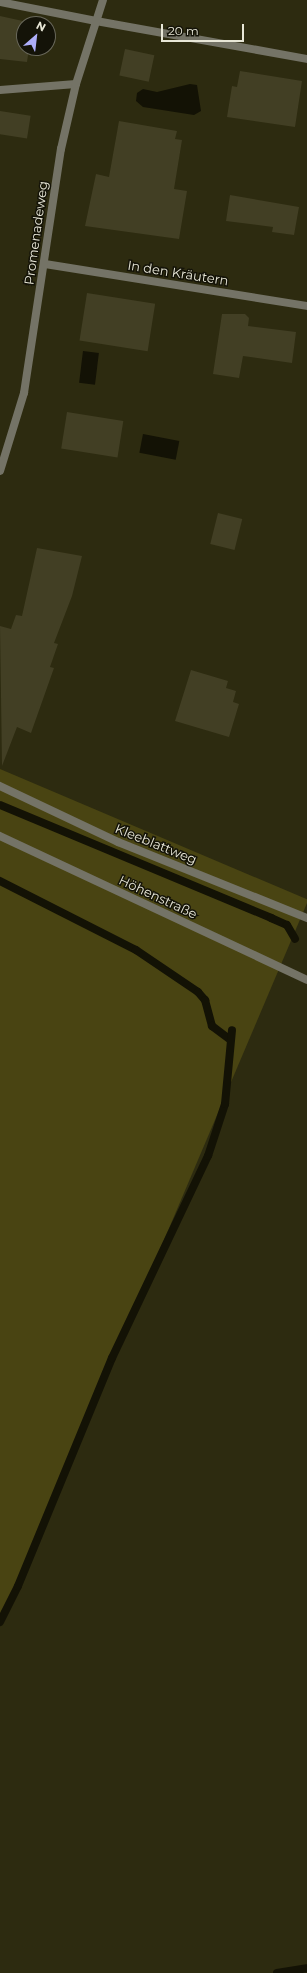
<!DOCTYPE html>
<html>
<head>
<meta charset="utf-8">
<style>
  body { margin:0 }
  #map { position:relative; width:307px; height:1973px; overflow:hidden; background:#2d2b10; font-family:Montserrat,sans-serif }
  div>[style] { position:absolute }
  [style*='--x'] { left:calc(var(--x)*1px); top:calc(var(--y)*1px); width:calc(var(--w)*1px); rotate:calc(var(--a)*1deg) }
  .green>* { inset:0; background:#494412; transform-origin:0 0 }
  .water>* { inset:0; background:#131205; transform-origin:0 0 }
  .stream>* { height:8px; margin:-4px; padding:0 4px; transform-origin:4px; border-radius:4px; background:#131205 }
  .building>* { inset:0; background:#423f24; transform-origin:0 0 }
  .service>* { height:8px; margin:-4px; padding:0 4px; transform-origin:4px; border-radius:4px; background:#747366 }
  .minor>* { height:8px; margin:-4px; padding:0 4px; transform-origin:4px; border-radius:4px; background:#747366 }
  .tertiary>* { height:8px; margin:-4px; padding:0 4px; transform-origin:4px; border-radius:4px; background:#747366 }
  span { translate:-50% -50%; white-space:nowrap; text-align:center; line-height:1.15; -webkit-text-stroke:3px #141308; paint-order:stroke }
  .street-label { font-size:13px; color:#e8e7d7 }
  .north { position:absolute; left:16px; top:16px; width:40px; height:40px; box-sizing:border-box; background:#141308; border:1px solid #69685b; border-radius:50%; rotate:28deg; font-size:11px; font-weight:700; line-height:16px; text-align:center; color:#e8e7d7 }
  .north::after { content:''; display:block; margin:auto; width:14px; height:18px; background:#aeaefa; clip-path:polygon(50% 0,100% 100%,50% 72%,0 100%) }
  .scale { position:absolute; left:161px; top:24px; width:83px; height:18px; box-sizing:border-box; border:2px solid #e8e7d7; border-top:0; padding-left:5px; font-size:12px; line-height:14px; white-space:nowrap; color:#e8e7d7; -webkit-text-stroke:3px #141308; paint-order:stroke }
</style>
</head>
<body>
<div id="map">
  <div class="green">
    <div style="left:0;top:769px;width:335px;height:1204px;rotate:23deg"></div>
  </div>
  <div class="water">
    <div style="clip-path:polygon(190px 84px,197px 85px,201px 111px,194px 115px,143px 107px,136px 101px,137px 93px,143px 89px,157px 92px)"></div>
    <div style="left:83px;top:351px;width:16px;height:32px;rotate:7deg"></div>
    <div style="left:143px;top:434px;width:37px;height:19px;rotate:11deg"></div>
  </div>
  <div class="stream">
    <div style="--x:0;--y:805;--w:294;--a:22.6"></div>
    <div style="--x:271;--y:918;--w:17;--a:24"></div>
    <div style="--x:287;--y:925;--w:16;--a:60"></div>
    <div style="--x:0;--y:881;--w:153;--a:26.9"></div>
    <div style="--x:136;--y:950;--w:75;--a:34.1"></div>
    <div style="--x:198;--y:992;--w:11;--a:49"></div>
    <div style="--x:205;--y:1000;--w:27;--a:75"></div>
    <div style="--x:212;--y:1026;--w:21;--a:37"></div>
    <div style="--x:0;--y:1622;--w:40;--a:-63.4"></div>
    <div style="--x:18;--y:1586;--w:247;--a:-67.6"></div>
    <div style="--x:112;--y:1358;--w:224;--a:-64.6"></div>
    <div style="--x:208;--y:1156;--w:55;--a:-71.9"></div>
    <div style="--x:225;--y:1104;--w:74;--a:-84.6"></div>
    <div style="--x:277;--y:1973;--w:30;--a:-9"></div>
  </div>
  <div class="building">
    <div style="clip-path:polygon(0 16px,32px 23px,24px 24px,24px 48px,29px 48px,27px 62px,0 59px)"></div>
    <div style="left:125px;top:49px;width:30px;height:27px;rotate:12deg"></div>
    <div style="clip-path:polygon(240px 71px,302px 81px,295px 127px,227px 117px,232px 86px,237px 87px)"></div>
    <div style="left:0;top:111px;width:31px;height:23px;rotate:9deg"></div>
    <div style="clip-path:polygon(119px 121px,177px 131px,175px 139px,182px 140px,174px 189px,187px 191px,179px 239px,85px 226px,96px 174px,109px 177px)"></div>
    <div style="clip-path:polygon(230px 195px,299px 207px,294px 235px,272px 232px,273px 227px,226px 221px)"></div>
    <div style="left:87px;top:293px;width:69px;height:48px;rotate:9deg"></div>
    <div style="clip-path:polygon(222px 314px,245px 314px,249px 318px,248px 326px,296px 332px,292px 363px,243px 356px,239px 378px,213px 374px)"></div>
    <div style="left:67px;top:412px;width:57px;height:37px;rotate:9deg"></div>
    <div style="left:218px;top:513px;width:25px;height:32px;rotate:14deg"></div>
    <div style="clip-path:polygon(37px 548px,82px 556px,72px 596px,54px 643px,58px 644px,50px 667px,54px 668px,31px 733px,17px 727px,2px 766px,0 626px,11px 629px,16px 615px,22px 616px)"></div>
    <div style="clip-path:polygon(191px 670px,228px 681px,226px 688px,236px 691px,233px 702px,239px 704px,229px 737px,175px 721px)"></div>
  </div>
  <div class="service">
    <div style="--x:96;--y:21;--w:214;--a:10.2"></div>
    <div style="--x:45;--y:264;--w:265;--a:9.1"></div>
  </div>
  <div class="minor">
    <div style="--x:0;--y:2;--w:98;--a:11.2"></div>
    <div style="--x:0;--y:90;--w:76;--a:-4.5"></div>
    <div style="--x:0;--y:471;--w:82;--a:-72.9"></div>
    <div style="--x:24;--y:393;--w:247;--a:-81.4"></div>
    <div style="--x:61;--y:149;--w:67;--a:-77"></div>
    <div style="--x:76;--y:84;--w:88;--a:-72.2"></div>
    <div style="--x:0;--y:786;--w:131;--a:25.4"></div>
    <div style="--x:118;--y:842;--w:204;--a:21.9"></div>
  </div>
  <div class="tertiary">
    <div style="--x:0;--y:836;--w:339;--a:25.1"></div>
  </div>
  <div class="street-label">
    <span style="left:36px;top:233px;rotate:-82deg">Promenadeweg</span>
    <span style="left:178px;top:273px;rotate:9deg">In den Kräutern</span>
    <span style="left:156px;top:844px;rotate:22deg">Kleeblattweg</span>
    <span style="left:158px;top:897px;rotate:25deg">Höhenstraße</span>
  </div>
  <div class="north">N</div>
  <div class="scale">20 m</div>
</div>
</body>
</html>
